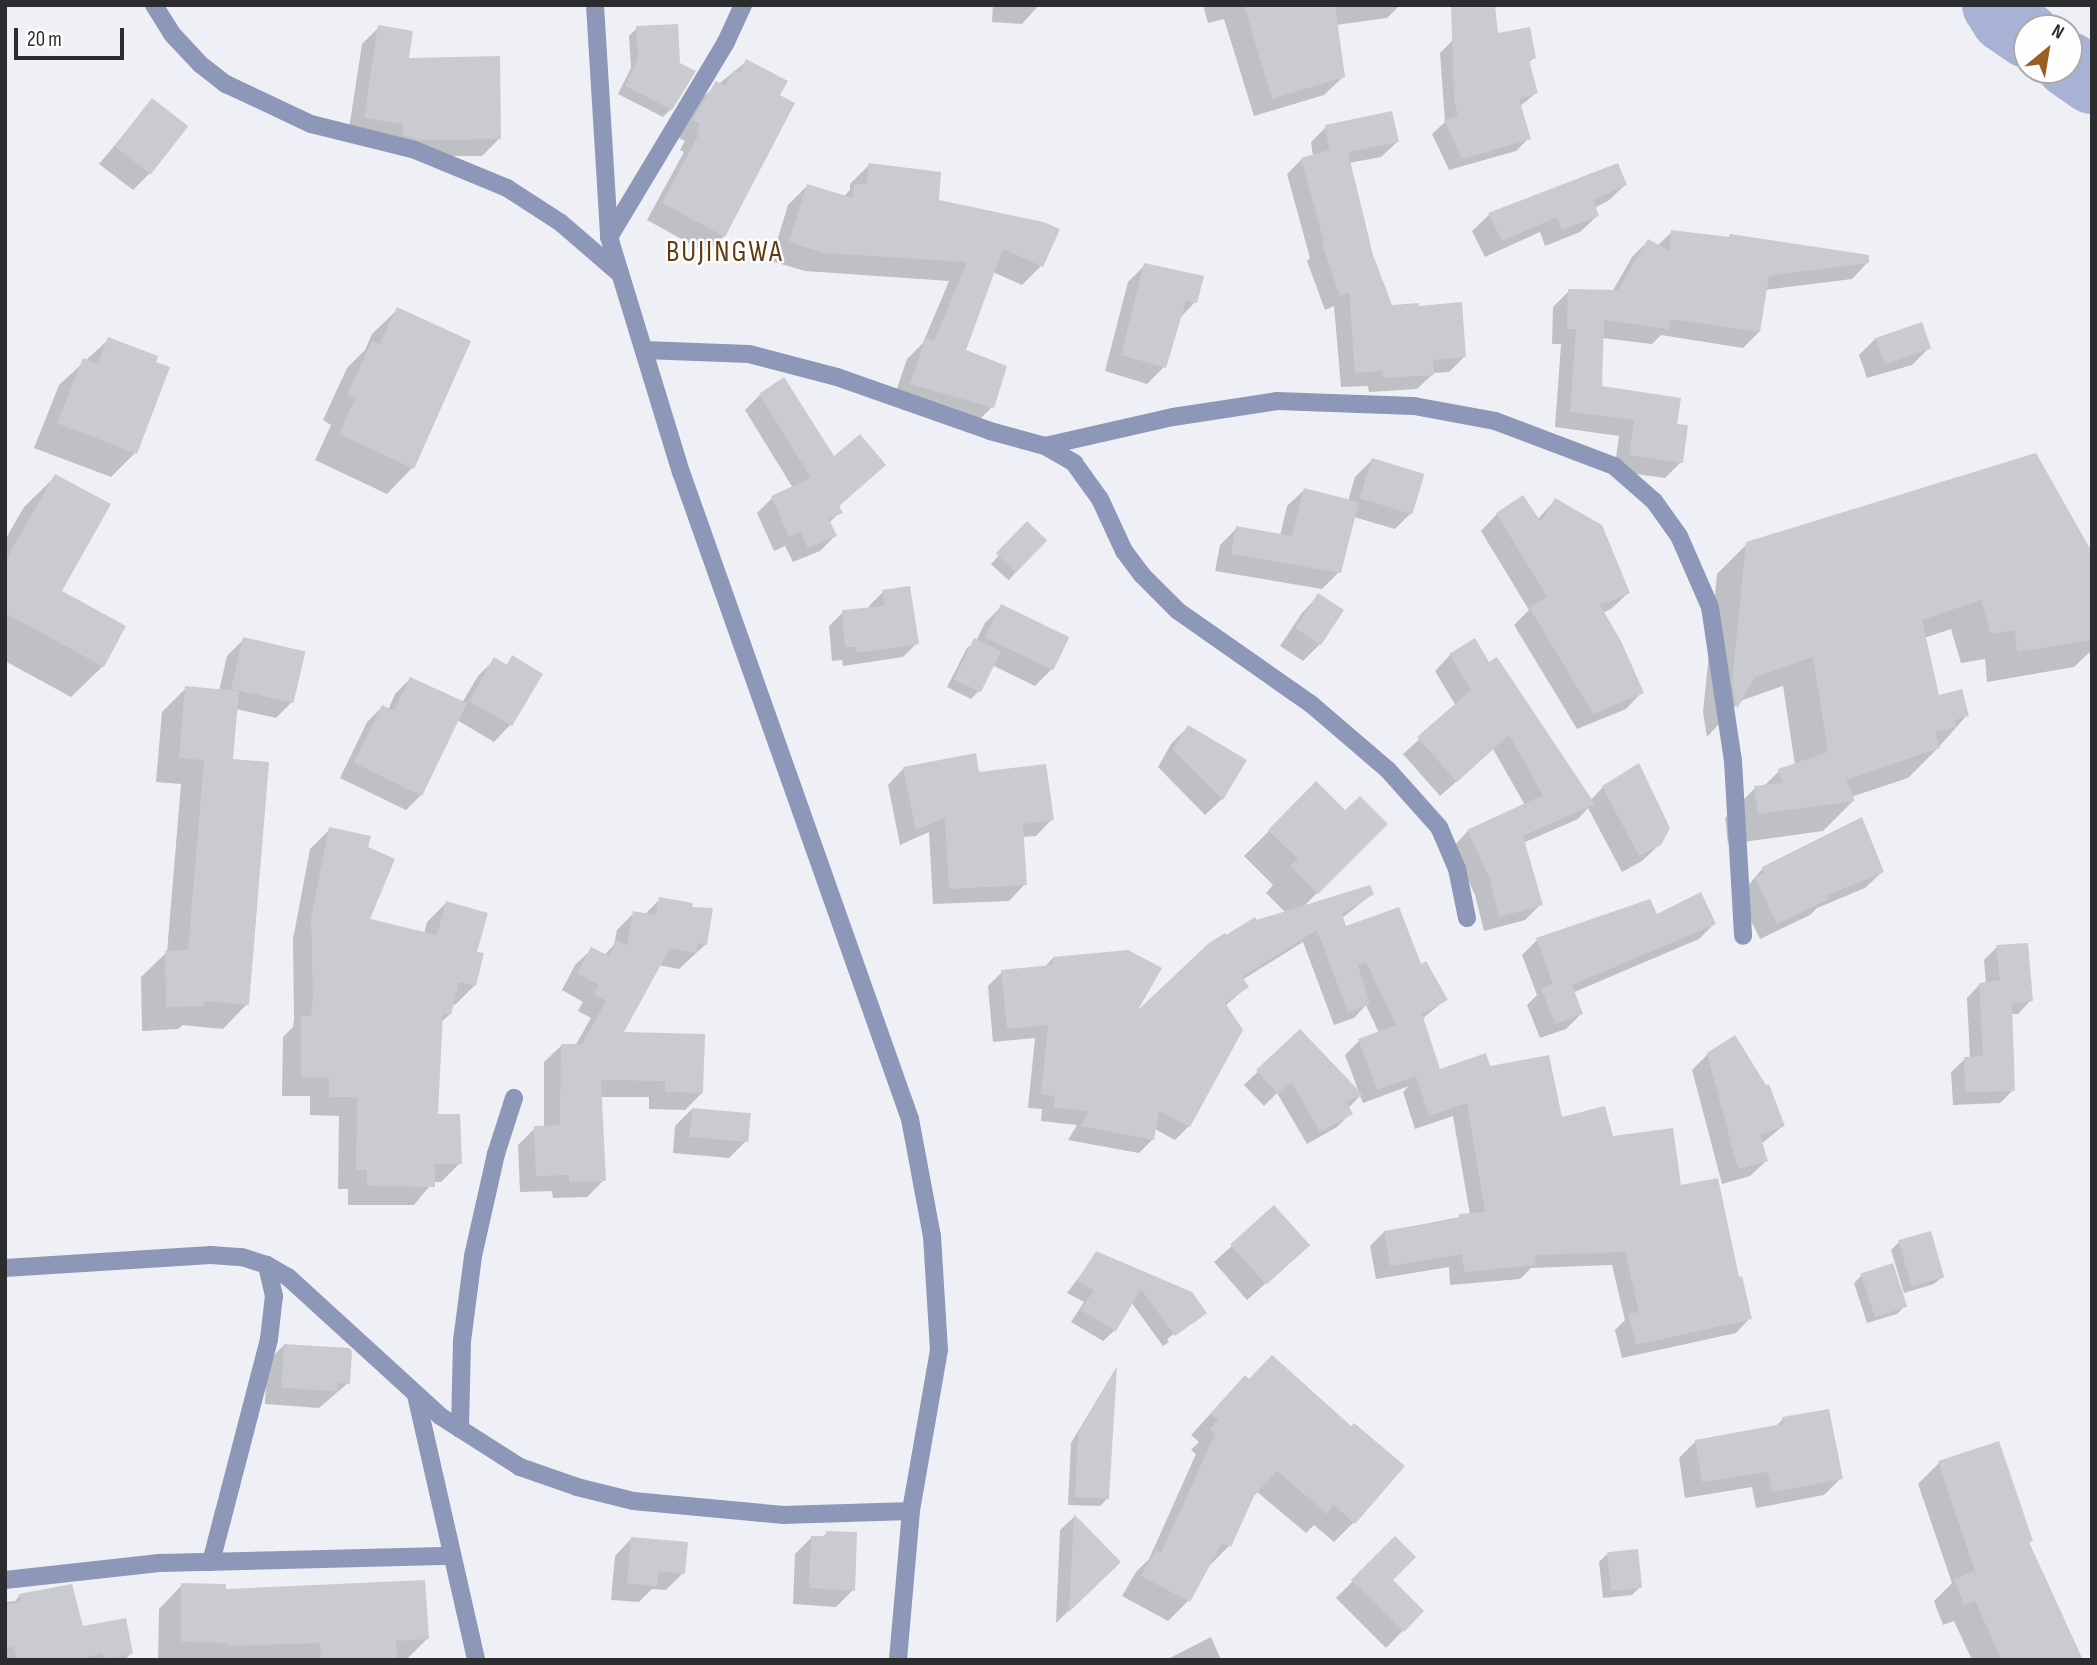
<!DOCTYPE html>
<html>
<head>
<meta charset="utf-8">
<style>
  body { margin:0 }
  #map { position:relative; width:2097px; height:1665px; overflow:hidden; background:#eff0f6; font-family:"Sofia Sans Condensed",sans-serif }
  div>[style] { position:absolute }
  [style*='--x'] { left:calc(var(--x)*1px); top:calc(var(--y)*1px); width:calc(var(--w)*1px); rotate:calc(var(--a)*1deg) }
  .shadow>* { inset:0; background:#0003; transform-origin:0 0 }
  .river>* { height:66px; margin:-33px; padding:0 33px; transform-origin:33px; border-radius:33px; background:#a7b2d4 }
  .building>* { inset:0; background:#c9cbd0; transform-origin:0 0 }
  .street>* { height:18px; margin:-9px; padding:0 9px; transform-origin:9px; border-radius:9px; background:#8d97b8 }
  span { translate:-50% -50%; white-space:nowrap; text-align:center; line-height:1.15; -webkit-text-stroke:5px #fefeff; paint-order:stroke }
  .quarter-label { font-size:30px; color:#643b11; letter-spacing:2px }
  .frame { position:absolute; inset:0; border:7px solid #2b2c2e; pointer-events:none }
  .north { position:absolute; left:2013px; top:14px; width:70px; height:70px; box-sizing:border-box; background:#fefeff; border:2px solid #aaaaab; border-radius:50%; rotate:30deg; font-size:19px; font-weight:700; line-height:28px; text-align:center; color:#2b2c2e }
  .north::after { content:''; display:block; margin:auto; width:24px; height:32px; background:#9b5e21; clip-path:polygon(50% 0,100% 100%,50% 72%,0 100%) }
  .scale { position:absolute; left:14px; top:28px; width:110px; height:32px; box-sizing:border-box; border:4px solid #2b2c2e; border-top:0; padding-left:9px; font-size:21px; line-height:24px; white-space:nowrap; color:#2b2c2e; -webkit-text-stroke:5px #fefeff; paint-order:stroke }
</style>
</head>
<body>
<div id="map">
  <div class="shadow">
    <div style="clip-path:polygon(993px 5px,1039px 5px,1022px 24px,992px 22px)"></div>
    <div style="clip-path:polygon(1203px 5px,1400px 5px,1387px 18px,1336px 25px,1343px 77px,1324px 95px,1254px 116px,1224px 19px,1208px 23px)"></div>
    <div style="clip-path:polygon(379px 27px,407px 59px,499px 139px,482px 156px,403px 156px,348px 135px,362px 44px)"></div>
    <div style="clip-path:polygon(637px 28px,671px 109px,663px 117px,618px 94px,631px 68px,629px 36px)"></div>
    <div style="clip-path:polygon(1497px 36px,1534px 58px,1528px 63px,1536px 93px,1519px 107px,1529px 138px,1516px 151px,1449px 170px,1432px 134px,1445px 122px,1440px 53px,1453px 40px)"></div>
    <div style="clip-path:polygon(747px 61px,724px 236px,707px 253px,647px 220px,684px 152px,680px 150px,685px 141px,677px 137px,699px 100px)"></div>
    <div style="clip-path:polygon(153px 100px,150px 173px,133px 190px,99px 164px)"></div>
    <div style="clip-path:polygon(1326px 127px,1397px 142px,1381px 157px,1349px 163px,1372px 255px,1391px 306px,1464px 357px,1449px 372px,1434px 373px,1417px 389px,1369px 392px,1368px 386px,1341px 387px,1334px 306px,1325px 310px,1307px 261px,1310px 258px,1287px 174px,1302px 159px,1313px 156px,1311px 142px)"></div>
    <div style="clip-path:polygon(869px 165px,938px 202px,1058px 230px,1041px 266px,1022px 285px,993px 272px,964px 351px,992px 407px,973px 426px,892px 403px,907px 359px,923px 343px,949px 281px,805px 271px,771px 261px,788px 205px,807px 186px,843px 197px,850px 190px,850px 184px)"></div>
    <div style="clip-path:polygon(1625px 185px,1608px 201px,1594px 208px,1597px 216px,1580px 232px,1545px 246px,1540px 232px,1485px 257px,1472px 231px,1489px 215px)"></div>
    <div style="clip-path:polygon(1672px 232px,1868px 262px,1852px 279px,1765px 290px,1759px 332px,1743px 348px,1661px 335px,1652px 344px,1602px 338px,1600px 388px,1675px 425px,1681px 462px,1665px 478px,1614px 471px,1619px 436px,1555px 427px,1561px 344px,1552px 344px,1553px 307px,1569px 291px,1612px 292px,1632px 257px,1648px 241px,1657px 246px)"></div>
    <div style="clip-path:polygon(1145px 265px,1195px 302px,1179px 319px,1164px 367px,1147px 384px,1105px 371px,1128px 282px)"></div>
    <div style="clip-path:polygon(398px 309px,468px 342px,412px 468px,387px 494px,315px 460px,331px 425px,323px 420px,347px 368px,365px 350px,372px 334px)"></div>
    <div style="clip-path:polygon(1876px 338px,1929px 348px,1912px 365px,1867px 378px,1859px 355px)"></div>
    <div style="clip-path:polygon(109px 339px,135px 453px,111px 477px,34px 448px,59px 385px)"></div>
    <div style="clip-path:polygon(784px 380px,834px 458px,884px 465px,838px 507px,840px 512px,829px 523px,835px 536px,820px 551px,793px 562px,785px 546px,774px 551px,757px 513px,772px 498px,793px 488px,745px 410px,760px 395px)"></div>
    <div style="clip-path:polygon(1372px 460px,1411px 513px,1395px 529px,1354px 517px,1339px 572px,1322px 589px,1215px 571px,1220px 545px,1237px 528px,1280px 536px,1287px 506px,1304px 490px,1348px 501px,1355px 477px)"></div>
    <div style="clip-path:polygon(56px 476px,60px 592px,103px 666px,71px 697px,5px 661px,5px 540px,24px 507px)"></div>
    <div style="clip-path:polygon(1555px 500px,1628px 593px,1611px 609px,1602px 613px,1642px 692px,1626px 709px,1577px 729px,1514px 625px,1529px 610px,1481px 531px,1497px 514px,1537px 520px)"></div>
    <div style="left:1027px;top:524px;width:24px;height:54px;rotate:42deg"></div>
    <div style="clip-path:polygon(1747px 544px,2092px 555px,2092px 650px,2074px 667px,1987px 682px,1985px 659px,1961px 663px,1951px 629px,1924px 638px,1938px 697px,1967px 715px,1938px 748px,1908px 778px,1851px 797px,1853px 801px,1823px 831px,1728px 844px,1725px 818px,1755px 788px,1763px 787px,1779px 771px,1795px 765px,1783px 686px,1740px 701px,1707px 737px,1703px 712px,1717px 574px)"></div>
    <div style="clip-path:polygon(883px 592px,917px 643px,903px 657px,843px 666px,842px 660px,832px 661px,829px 626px,843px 612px,869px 609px,869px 606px)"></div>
    <div style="clip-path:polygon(1318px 596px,1320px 644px,1303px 661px,1280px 646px,1302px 613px)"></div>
    <div style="clip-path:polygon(1002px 606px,1067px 637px,1052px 669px,1035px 686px,992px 665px,979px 691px,971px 699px,947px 687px,967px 648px,976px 641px,985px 623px)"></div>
    <div style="clip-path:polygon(244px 639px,293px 701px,276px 718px,236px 709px,231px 761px,247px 1004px,223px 1029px,183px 1025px,178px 1029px,142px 1031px,141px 977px,167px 952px,181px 784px,156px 782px,162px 712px,186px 688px,219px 691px,227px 656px)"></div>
    <div style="clip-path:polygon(1450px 655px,1489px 665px,1591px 800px,1603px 787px,1660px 844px,1642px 861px,1622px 872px,1588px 808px,1578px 819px,1523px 843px,1541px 904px,1525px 920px,1484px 931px,1475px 895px,1453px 847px,1468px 831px,1525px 805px,1493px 749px,1440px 796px,1403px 754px,1456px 706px,1435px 671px)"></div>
    <div style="clip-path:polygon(513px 658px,510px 725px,494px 742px,457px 720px,421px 795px,406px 810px,340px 778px,367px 722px,382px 707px,388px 710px,395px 694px,410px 679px,462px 703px,478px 676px,494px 660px,505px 666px)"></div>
    <div style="clip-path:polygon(1188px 727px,1222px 799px,1205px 815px,1158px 767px,1171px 744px)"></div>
    <div style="clip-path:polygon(904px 768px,978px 774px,1052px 819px,1036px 836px,1022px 837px,1025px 884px,1009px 901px,933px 904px,929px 832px,900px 845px,888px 785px)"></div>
    <div style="clip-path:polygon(1316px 784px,1345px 812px,1386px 824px,1302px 908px,1372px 894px,1342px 918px,1345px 928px,1420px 967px,1445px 1000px,1422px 1019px,1439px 1071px,1489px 1068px,1561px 1119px,1611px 1137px,1680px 1187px,1737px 1279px,1750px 1318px,1736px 1333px,1622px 1358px,1615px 1330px,1625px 1320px,1612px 1265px,1531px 1268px,1520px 1279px,1450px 1285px,1449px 1267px,1376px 1279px,1370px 1246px,1384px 1232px,1470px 1215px,1453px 1116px,1415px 1129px,1403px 1092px,1409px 1086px,1363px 1103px,1360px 1096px,1348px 1108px,1351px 1113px,1337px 1127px,1307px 1144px,1277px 1093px,1264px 1106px,1244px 1085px,1299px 1032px,1360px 1095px,1345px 1055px,1359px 1041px,1379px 1033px,1366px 1005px,1354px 1018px,1334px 1025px,1303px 942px,1242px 980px,1247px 987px,1225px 1006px,1189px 1126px,1175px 1140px,1155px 1129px,1153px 1139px,1139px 1153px,1068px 1140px,1077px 1125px,1041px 1121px,1042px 1109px,1028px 1108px,1035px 1038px,993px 1042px,988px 986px,1002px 972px,1044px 968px,1053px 958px,1132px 1017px,1225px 938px,1286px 913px,1266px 893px,1273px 885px,1244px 856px)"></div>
    <div style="clip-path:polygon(330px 829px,367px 848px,368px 920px,424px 934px,427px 922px,446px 903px,475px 953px,482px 955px,474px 986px,455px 1005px,452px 1004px,449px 1015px,440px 1023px,436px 1116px,460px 1163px,441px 1182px,433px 1182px,414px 1205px,348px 1205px,348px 1189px,338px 1189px,339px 1116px,310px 1115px,310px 1096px,282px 1096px,283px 1037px,293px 1027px,294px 1019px,293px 939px,310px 849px)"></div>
    <div style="clip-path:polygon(1763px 868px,1882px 872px,1865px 888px,1817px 908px,1810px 915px,1760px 939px,1739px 896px)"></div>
    <div style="clip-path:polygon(660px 899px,706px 944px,679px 969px,658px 965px,621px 1033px,702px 1093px,685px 1110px,649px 1109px,649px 1097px,600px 1097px,604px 1180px,587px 1197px,553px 1198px,552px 1191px,520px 1192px,518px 1145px,535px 1128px,544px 1127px,544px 1062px,561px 1046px,575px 1046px,591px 1018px,578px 1011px,583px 1002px,562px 990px,575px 965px,592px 949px,604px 955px,614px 945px,617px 930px,634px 913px,644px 915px)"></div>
    <div style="clip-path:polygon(1656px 916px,1714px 924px,1699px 939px,1572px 993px,1581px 1014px,1566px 1029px,1540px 1038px,1527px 1005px,1537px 995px,1522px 955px,1537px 940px)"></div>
    <div style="clip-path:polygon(1997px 947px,2031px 1000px,2018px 1014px,2010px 1014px,2013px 1090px,2000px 1103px,1953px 1105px,1951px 1072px,1965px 1059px,1970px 1058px,1967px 998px,1980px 984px,1986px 984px,1984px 960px)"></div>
    <div style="clip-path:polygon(1708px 1054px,1765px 1088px,1783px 1126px,1761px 1144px,1766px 1161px,1750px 1176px,1722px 1184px,1692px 1070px)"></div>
    <div style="clip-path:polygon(692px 1109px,746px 1141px,729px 1158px,673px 1153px,675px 1126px)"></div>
    <div style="clip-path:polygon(1274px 1208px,1291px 1261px,1247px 1300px,1214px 1262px)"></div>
    <div style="clip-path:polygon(1899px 1242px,1942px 1277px,1934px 1284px,1904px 1293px,1891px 1250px)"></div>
    <div style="clip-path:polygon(1097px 1253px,1205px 1313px,1194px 1323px,1194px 1320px,1167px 1339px,1169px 1342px,1163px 1346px,1131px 1302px,1115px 1330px,1103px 1341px,1071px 1322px,1084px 1302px,1067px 1293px)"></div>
    <div style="clip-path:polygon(1862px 1275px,1905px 1306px,1897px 1314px,1867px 1323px,1854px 1283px)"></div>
    <div style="clip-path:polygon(284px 1345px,348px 1383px,319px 1408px,265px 1404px,267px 1362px)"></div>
    <div style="clip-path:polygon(1115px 1370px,1108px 1498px,1100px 1506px,1068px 1505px,1071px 1443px)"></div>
    <div style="clip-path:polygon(1225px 1398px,1354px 1522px,1334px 1542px,1314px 1525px,1306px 1533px,1256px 1491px,1229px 1546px,1209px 1566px,1188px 1601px,1168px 1621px,1122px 1596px,1136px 1572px,1149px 1559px,1196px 1454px,1191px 1450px,1199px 1442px,1191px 1435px)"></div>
    <div style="clip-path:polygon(1783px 1419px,1841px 1478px,1824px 1495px,1756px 1508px,1752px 1487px,1685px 1498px,1679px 1458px,1696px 1441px,1774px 1428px)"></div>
    <div style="clip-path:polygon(1939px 1463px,2031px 1541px,2028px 1544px,2081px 1660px,1972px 1660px,1954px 1621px,1943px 1625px,1934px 1601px,1952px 1583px,1918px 1484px)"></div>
    <div style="clip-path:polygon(1074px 1517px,1119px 1562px,1056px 1623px,1060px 1530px)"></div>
    <div style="clip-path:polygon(827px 1532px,853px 1590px,836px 1607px,793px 1604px,795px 1554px,812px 1537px,822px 1538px)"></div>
    <div style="clip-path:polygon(631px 1539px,683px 1573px,666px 1590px,652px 1589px,639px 1602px,611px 1600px,615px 1556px)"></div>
    <div style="clip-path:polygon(1395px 1539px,1390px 1580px,1422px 1611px,1386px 1648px,1336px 1598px)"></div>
    <div style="clip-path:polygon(1607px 1554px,1640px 1587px,1632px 1595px,1603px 1598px,1599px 1562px)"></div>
    <div style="clip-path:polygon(182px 1585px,224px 1590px,428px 1638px,406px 1660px,158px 1660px,159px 1609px)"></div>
    <div style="clip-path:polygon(20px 1595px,82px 1628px,131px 1653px,125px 1660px,5px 1660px,5px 1602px,15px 1601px)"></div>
    <div style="clip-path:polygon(1211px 1637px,1221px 1660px,1166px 1660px)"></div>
  </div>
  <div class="river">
    <div style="--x:1995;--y:5;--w:17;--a:57"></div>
    <div style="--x:2004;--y:19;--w:28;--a:35"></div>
    <div style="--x:2069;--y:65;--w:28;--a:35"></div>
  </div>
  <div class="building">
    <div style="clip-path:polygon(1244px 5px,1335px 5px,1345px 77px,1272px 99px)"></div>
    <div style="clip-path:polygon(1451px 5px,1495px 5px,1498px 33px,1530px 27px,1536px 58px,1529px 60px,1538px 93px,1519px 99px,1531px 139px,1462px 159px,1444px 120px,1458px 116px,1454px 99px)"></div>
    <div style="clip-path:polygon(678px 24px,680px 63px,696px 71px,672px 110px,625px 86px,638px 59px,636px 26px)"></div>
    <div style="clip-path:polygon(378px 25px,413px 31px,409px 58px,500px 56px,501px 139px,421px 140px,403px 135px,403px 124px,364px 118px)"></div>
    <div style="clip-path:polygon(746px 59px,788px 81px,780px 95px,795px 103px,725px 237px,662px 203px,699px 134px,696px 132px,700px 124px,692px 120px,716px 81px,725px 86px,734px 70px,739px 73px)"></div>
    <div style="left:152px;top:98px;width:46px;height:61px;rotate:38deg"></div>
    <div style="clip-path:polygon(1392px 111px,1399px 142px,1348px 152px,1373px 255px,1392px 305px,1419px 303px,1419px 306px,1462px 302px,1466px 357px,1433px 360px,1434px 375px,1383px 378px,1383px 371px,1355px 373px,1349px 292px,1340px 296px,1322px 244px,1324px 243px,1301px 158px,1329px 150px,1325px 125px)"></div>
    <div style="clip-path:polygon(868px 163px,941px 172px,939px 200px,1043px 222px,1060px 229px,1043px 267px,1003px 249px,966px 350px,1007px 366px,994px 408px,910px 384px,926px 338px,934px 341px,967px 262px,824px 253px,789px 242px,807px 184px,853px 198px,854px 184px,867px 184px)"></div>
    <div style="clip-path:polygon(1618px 163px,1627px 185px,1593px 200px,1599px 216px,1562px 230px,1557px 217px,1502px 241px,1488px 213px)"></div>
    <div style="clip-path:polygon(1671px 230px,1729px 237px,1730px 234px,1869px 255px,1869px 263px,1769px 276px,1760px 332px,1671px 319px,1669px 329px,1604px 320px,1602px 386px,1681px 398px,1677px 424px,1688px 425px,1683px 463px,1629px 455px,1634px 420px,1570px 412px,1576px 329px,1567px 329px,1568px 289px,1618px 290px,1648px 239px,1669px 251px)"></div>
    <div style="clip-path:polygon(1144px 263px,1204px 276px,1197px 303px,1186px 301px,1166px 368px,1121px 355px)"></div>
    <div style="clip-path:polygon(397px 307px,471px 341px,414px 469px,339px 434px,355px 399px,347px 395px,372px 341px,380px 344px)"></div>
    <div style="left:1922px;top:322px;width:28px;height:49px;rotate:71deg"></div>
    <div style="clip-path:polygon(108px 337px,158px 356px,156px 362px,170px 367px,137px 454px,57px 423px,83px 358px,98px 364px)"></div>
    <div style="clip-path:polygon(784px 377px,834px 456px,860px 434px,886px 465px,839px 506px,843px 513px,829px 519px,837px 536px,808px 548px,800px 532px,789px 537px,771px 496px,811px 478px,759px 394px)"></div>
    <div style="clip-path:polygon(2036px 453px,2092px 552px,2092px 640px,2017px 652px,2015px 630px,1991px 634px,1981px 600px,1922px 620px,1939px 695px,1962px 689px,1969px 716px,1955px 720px,1956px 727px,1935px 732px,1940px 748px,1846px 780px,1855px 801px,1758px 814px,1754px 786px,1783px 783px,1778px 769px,1828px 752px,1813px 657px,1755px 677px,1737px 709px,1732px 681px,1746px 542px)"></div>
    <div style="left:1372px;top:458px;width:55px;height:42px;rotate:17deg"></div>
    <div style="clip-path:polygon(55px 474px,111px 504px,62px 591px,126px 626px,104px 667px,5px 613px,5px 561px)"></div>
    <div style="clip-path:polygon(1304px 488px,1359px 502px,1341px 573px,1231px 554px,1236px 526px,1292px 536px)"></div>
    <div style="clip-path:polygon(1523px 495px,1541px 522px,1555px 498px,1602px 525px,1630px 593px,1600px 605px,1621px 641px,1644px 693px,1593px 714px,1529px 607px,1547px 597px,1496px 513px)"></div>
    <div style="left:1027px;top:521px;width:28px;height:45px;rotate:44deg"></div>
    <div style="clip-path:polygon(910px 586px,919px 644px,857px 653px,856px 647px,845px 647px,842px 610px,884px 606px,882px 590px)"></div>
    <div style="left:1318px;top:593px;width:31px;height:42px;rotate:33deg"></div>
    <div style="left:1001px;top:604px;width:76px;height:37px;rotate:26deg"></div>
    <div style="left:243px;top:637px;width:64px;height:53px;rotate:13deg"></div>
    <div style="left:974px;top:638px;width:30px;height:46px;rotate:26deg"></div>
    <div style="clip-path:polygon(1475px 638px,1489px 662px,1497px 657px,1595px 804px,1523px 836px,1543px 905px,1499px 917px,1490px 879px,1467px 830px,1543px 795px,1509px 735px,1457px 782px,1417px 737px,1471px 690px,1449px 654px)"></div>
    <div style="clip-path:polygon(512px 655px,543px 674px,512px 726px,469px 701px,494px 657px,507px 665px)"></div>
    <div style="clip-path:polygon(410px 677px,467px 703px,422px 796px,354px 763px,382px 705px,394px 711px)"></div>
    <div style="clip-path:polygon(185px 686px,239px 691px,233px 759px,269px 762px,249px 1005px,204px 1001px,204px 1006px,166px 1007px,165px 951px,188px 950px,204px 760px,179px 758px)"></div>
    <div style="clip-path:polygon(1188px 725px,1247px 760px,1223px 800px,1173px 750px)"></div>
    <div style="clip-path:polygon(976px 753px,979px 772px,1046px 764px,1054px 820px,1023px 824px,1027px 885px,949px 889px,945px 818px,916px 830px,903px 767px)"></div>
    <div style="clip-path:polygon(1639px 763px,1670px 828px,1661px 845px,1639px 856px,1602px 786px)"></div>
    <div style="clip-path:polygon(1316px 781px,1345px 810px,1360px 796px,1388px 824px,1318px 894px,1290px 866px,1298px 859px,1268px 830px)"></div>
    <div style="clip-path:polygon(1862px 817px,1884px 872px,1827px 895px,1829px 899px,1777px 924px,1755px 878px,1764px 873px,1762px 867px)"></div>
    <div style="clip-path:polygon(329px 827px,371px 836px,368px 847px,395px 859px,370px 919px,437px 935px,446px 901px,488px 913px,477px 952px,484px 953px,476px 986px,459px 982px,451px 1015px,443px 1013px,438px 1114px,460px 1114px,462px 1164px,435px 1164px,435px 1187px,367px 1186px,367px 1170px,356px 1170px,357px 1097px,329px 1097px,329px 1078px,301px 1077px,301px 1016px,311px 1016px,313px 999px,311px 918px)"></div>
    <div style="clip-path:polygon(1370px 885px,1374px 894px,1342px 914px,1346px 926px,1399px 907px,1421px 964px,1426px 961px,1448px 1000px,1422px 1014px,1440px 1069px,1486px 1053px,1490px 1066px,1549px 1055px,1562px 1117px,1605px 1106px,1613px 1136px,1673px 1128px,1681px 1185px,1718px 1178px,1739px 1277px,1742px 1276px,1752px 1319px,1636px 1345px,1628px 1314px,1639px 1312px,1625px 1252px,1535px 1255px,1536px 1265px,1464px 1272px,1462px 1254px,1390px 1266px,1384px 1231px,1459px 1218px,1459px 1214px,1485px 1212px,1467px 1103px,1429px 1116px,1416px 1076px,1418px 1075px,1377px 1090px,1358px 1039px,1396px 1025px,1366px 962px,1358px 965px,1370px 1004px,1348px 1012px,1317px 930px,1242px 977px,1249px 987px,1225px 1003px,1243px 1030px,1190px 1127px,1159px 1111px,1154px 1140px,1081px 1126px,1089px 1111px,1054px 1108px,1055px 1096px,1041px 1094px,1048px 1025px,1007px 1029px,1001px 970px,1053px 965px,1053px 957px,1128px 950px,1162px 968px,1138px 1010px,1209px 943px,1225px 933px,1226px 935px,1255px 917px,1257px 920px)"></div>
    <div style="clip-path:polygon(1701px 892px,1716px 924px,1572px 985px,1583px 1014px,1555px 1024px,1541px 988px,1553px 984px,1536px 938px,1650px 899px,1657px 914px)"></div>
    <div style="clip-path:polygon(659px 897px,693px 903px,692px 907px,713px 908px,707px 945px,698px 943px,697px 953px,670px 948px,624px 1032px,705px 1034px,703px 1093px,665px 1092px,665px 1081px,601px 1080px,606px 1181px,569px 1182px,569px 1175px,536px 1176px,534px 1126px,560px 1125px,561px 1044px,582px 1044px,606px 1001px,594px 994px,599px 985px,577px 973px,591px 947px,609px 956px,617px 940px,627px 946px,633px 911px,656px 915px)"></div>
    <div style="clip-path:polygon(2028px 943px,2033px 1001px,2012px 1004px,2015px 1091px,1965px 1092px,1964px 1057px,1983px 1056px,1979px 983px,2000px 980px,1996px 945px)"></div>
    <div style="clip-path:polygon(1300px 1029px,1363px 1095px,1346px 1102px,1353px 1114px,1320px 1132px,1291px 1082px,1278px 1094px,1256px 1070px)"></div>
    <div style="clip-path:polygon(1735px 1035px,1766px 1085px,1769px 1084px,1785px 1126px,1760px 1135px,1768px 1161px,1738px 1169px,1707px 1053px)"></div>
    <div style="left:692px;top:1108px;width:59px;height:29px;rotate:5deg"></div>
    <div style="left:1274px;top:1205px;width:54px;height:59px;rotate:48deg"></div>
    <div style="left:1931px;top:1231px;width:48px;height:34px;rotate:74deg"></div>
    <div style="clip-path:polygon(1096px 1251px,1192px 1292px,1207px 1313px,1175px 1336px,1141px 1289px,1116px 1331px,1081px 1310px,1094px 1290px,1077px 1281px)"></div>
    <div style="left:1893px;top:1263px;width:46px;height:34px;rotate:72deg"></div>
    <div style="clip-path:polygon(284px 1344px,349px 1348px,352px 1351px,350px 1384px,338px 1383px,337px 1391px,281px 1388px)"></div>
    <div style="clip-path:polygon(1272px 1355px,1351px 1426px,1354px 1423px,1405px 1466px,1355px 1524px,1334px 1505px,1327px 1514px,1277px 1471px,1254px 1496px,1231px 1547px,1222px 1543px,1190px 1602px,1141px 1576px,1156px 1550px,1161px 1553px,1215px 1434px,1210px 1429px,1218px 1420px,1210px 1414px,1245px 1375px,1249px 1379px)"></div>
    <div style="clip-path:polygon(1117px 1366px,1109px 1499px,1075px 1497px,1078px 1433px)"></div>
    <div style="clip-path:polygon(1829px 1409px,1843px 1479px,1772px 1492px,1768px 1472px,1702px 1482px,1695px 1440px,1783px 1424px,1782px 1417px)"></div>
    <div style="clip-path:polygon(1999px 1441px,2033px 1541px,2029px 1542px,2083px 1660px,2002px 1660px,1975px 1601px,1964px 1605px,1954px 1579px,1975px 1571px,1938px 1461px)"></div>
    <div style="clip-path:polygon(1074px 1514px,1121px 1562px,1069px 1612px)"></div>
    <div style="clip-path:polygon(826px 1531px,857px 1532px,855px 1591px,809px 1588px,811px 1536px,826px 1536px)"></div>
    <div style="clip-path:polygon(1395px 1536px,1416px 1557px,1393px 1580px,1424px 1611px,1404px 1632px,1351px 1580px)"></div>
    <div style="clip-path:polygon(631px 1537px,688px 1542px,685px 1574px,659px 1571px,657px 1586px,627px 1583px)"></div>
    <div style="left:1638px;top:1549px;width:39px;height:31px;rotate:84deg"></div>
    <div style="clip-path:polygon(425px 1580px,429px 1639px,396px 1641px,397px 1660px,321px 1660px,320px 1643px,228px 1646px,228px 1643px,181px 1642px,181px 1583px,226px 1584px,226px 1589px)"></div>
    <div style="clip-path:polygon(72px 1584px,83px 1626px,126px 1618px,133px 1654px,104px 1659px,102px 1653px,77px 1660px,17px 1660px,13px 1646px,5px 1648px,5px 1605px,22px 1601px,19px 1594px)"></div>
  </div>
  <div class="street">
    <div style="--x:154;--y:5;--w:34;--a:58"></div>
    <div style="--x:172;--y:34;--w:41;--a:47"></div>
    <div style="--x:200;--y:64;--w:33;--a:38"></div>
    <div style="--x:226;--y:84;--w:94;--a:25.2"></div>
    <div style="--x:311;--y:124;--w:107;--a:14"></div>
    <div style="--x:415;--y:150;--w:100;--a:22.4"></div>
    <div style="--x:507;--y:188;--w:64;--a:32.9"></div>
    <div style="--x:561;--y:223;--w:78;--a:40.8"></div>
    <div style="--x:595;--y:5;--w:232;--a:86.5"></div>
    <div style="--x:609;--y:237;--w:246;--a:73"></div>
    <div style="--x:681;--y:472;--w:686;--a:70.51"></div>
    <div style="--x:910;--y:1119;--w:119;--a:79.4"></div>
    <div style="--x:932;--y:1236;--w:114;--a:86.5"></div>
    <div style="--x:939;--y:1350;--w:163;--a:99.9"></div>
    <div style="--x:911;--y:1511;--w:150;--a:95"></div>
    <div style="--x:609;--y:237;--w:227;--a:-59"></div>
    <div style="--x:726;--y:42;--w:41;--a:-65.3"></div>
    <div style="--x:644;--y:350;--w:105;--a:2.2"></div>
    <div style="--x:749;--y:354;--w:91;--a:14.6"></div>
    <div style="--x:837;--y:377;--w:162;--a:19.4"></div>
    <div style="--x:990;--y:431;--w:57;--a:15.3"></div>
    <div style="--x:1045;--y:446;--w:34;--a:30"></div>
    <div style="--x:1074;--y:463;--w:44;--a:54.2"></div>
    <div style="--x:1100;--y:499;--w:57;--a:65.2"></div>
    <div style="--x:1124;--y:551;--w:30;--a:53"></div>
    <div style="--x:1142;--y:575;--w:51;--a:45"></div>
    <div style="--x:1178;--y:611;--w:162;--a:35"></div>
    <div style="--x:1311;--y:704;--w:101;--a:40.6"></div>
    <div style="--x:1388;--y:770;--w:76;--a:48.2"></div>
    <div style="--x:1439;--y:827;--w:46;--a:66.8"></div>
    <div style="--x:1457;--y:869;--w:50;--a:78.5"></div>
    <div style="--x:1045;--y:446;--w:131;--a:-12.8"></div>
    <div style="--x:1173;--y:417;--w:105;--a:-8.7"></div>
    <div style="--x:1277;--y:401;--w:137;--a:2.1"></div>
    <div style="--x:1414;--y:406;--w:82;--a:10.5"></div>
    <div style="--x:1495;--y:421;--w:127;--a:20.7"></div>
    <div style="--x:1614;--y:466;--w:53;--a:41.2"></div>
    <div style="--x:1654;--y:501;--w:43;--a:54.5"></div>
    <div style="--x:1679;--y:536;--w:77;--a:66.4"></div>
    <div style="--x:1710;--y:607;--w:156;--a:81.5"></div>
    <div style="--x:1733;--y:761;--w:175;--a:86.7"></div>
    <div style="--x:5;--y:1268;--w:206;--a:-3.6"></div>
    <div style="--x:211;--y:1255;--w:31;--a:4"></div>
    <div style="--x:242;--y:1257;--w:26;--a:18"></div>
    <div style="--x:267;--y:1265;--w:24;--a:30"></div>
    <div style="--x:288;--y:1277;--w:206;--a:42.4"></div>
    <div style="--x:440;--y:1416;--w:95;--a:32.5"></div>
    <div style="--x:520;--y:1467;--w:60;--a:19.3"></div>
    <div style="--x:577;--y:1487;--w:58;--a:14"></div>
    <div style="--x:633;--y:1501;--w:151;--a:5.3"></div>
    <div style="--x:783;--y:1515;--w:128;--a:-1.8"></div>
    <div style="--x:416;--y:1395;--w:272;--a:77.2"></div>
    <div style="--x:460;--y:1429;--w:88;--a:-88.7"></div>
    <div style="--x:462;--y:1341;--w:86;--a:-82.6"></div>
    <div style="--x:473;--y:1256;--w:105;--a:-77.3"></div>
    <div style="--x:496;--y:1154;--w:59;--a:-72.2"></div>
    <div style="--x:211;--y:1562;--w:230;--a:-75.4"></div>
    <div style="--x:269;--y:1339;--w:43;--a:-83.4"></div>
    <div style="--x:274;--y:1296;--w:32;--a:-103"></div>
    <div style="--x:5;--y:1580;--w:155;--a:-6.3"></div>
    <div style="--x:159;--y:1563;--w:293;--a:-1.4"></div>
  </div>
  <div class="quarter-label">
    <span style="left:725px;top:252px">BUJINGWA</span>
  </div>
  <div class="frame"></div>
  <div class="north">N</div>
  <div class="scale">20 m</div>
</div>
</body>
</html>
